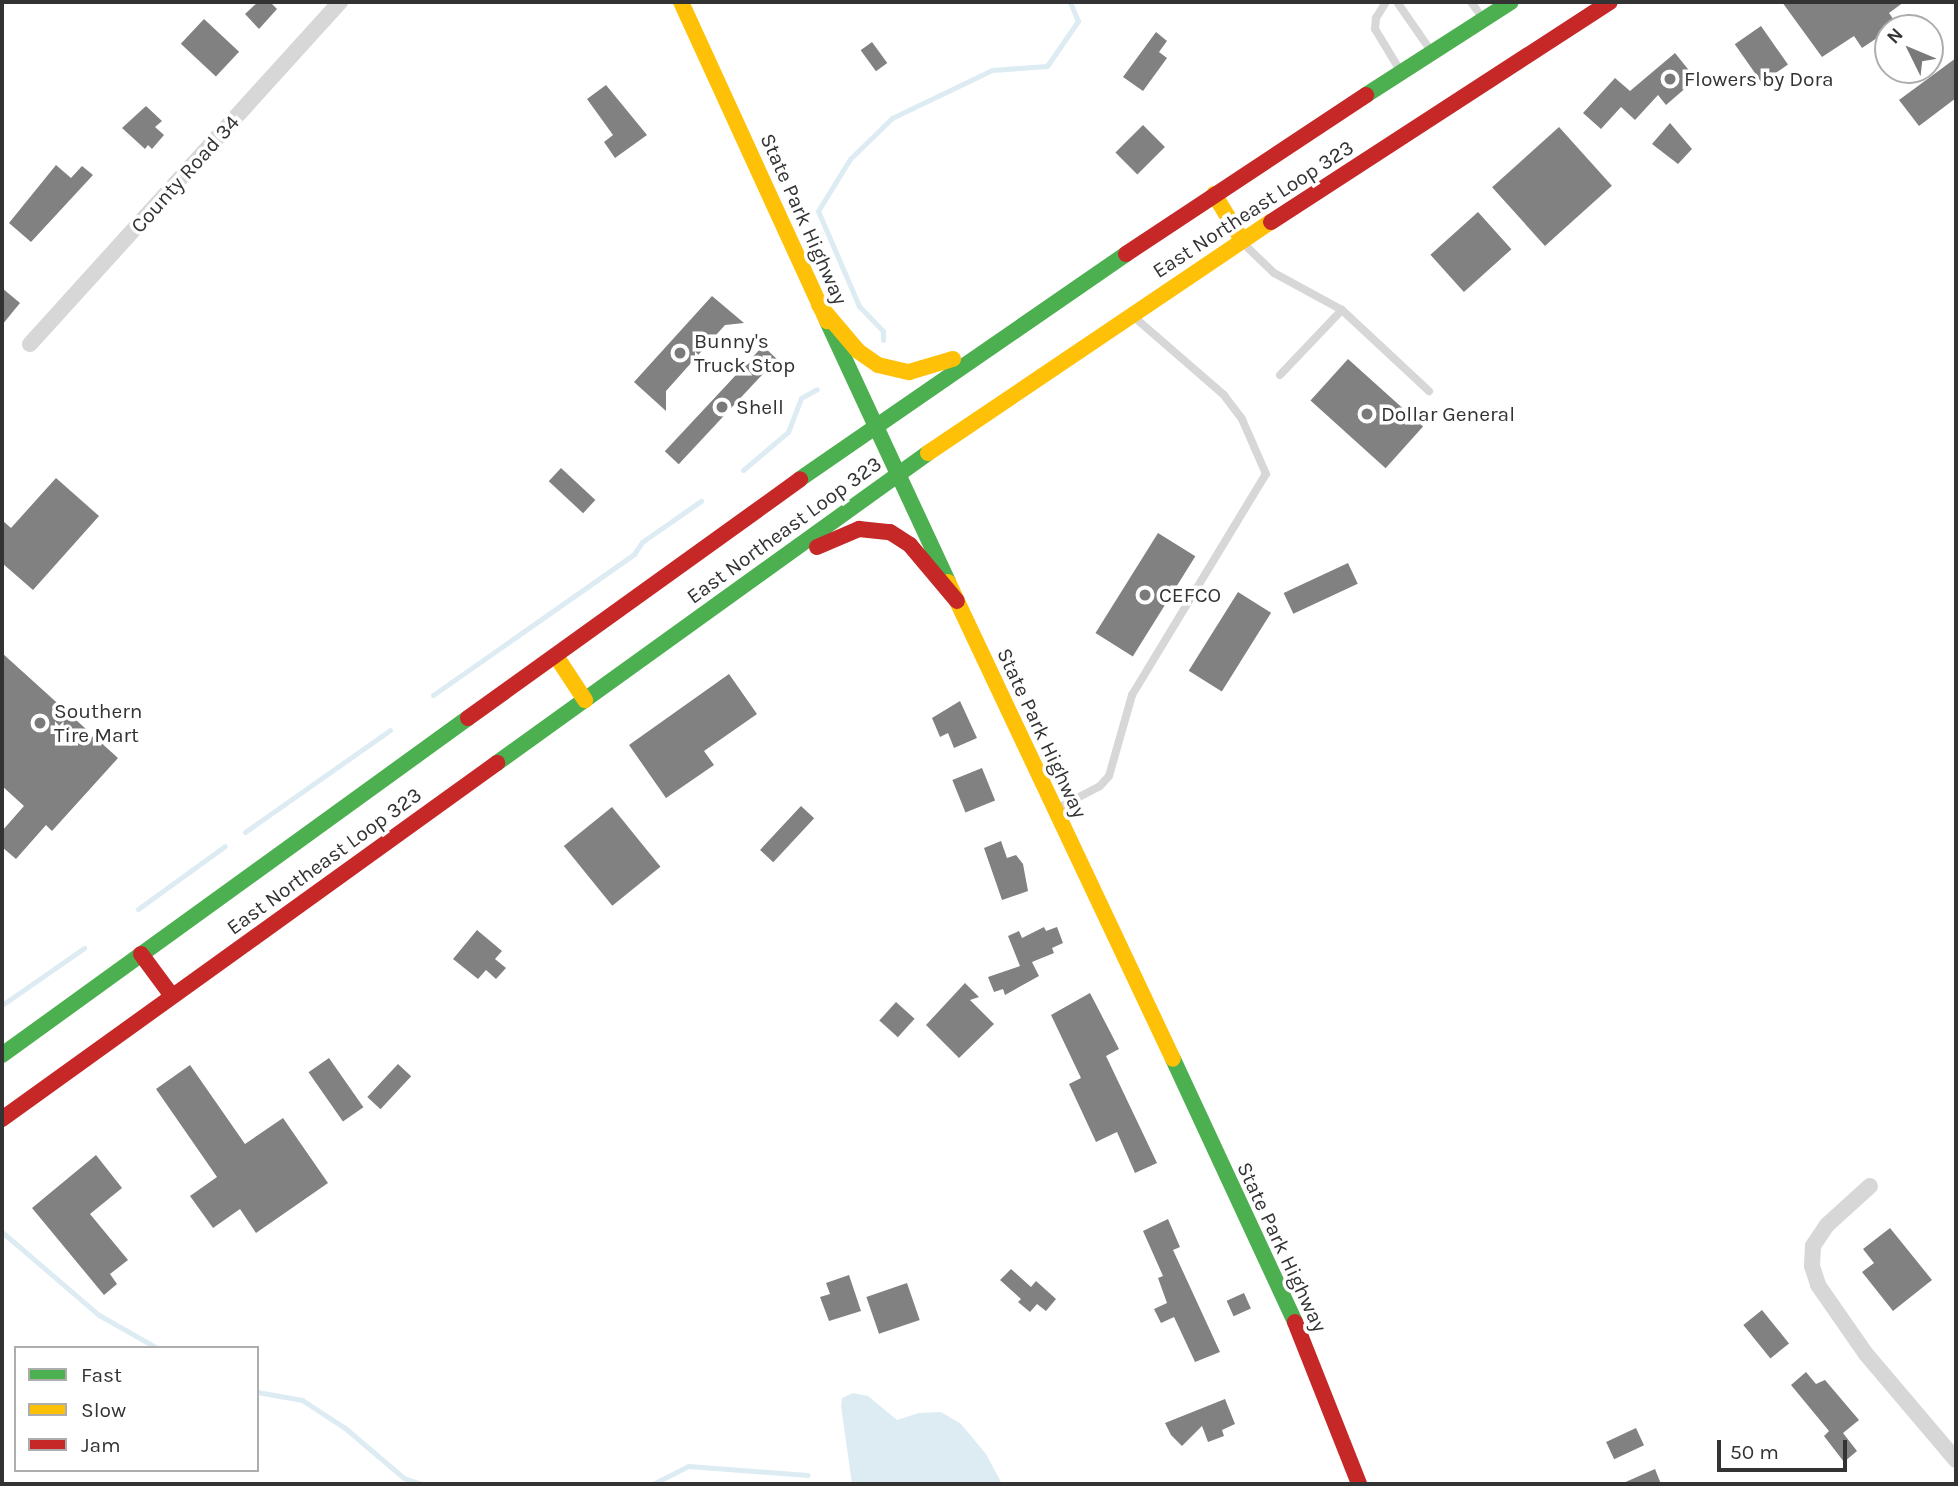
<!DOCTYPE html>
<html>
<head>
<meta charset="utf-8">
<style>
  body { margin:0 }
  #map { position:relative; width:1958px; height:1486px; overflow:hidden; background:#fff; font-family:Karla,sans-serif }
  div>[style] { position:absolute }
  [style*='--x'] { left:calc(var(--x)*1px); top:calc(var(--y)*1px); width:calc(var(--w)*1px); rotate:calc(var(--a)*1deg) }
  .water>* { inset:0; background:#ddebf3 }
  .stream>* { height:5px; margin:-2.5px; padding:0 2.5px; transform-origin:2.5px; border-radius:2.5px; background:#ddebf3 }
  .building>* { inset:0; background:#818181; transform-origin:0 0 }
  .lane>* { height:8px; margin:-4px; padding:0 4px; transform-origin:4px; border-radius:4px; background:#d7d7d7 }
  .street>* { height:16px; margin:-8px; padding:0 8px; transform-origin:8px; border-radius:8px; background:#d7d7d7 }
  .fast>* { height:16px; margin:-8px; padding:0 8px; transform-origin:8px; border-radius:8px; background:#4caf50 }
  .slow>* { height:16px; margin:-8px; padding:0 8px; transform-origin:8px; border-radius:8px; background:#ffc107 }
  .jam>* { height:16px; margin:-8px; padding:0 8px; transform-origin:8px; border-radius:8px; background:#c62828 }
  .dots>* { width:19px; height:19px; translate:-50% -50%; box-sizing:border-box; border:4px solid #fff; border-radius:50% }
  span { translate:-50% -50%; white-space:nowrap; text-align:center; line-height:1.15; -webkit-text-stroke:7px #fff; paint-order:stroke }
  .poi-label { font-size:21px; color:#333 }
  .left { translate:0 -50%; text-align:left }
  .street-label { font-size:21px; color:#333 }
  .frame { position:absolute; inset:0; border:4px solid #333; pointer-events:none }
  .legend { position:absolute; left:14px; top:1346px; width:245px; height:126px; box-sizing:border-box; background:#fff; border:2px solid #adadad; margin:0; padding:9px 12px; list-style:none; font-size:21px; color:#333 }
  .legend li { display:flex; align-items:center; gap:14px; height:35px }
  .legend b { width:35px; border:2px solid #adadad }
  .north { position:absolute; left:1874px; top:14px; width:70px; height:70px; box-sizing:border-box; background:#fff; border:2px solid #adadad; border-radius:50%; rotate:313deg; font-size:19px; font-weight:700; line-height:28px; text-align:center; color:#333 }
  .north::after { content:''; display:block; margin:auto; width:24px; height:32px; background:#7a7a7a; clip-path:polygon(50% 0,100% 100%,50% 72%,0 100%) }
  .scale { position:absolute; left:1717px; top:1440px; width:130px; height:32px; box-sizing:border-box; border:4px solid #333; border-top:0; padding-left:9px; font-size:21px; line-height:24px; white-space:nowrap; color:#333; -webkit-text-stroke:5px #fff; paint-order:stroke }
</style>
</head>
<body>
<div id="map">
  <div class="water">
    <div style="clip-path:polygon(853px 1393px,868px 1396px,897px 1420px,919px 1413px,941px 1412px,961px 1424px,986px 1454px,1002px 1484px,852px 1484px,841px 1406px,842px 1398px)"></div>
  </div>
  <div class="stream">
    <div style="--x:883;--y:340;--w:9;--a:-90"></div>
    <div style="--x:883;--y:331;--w:35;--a:-134"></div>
    <div style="--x:859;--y:306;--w:103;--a:-113.3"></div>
    <div style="--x:818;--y:211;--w:61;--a:-58.4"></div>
    <div style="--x:850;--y:159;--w:59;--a:-44.3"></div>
    <div style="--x:892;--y:118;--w:111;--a:-25.6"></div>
    <div style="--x:992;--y:70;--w:55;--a:-4.2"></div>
    <div style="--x:1047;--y:66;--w:55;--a:-55.4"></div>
    <div style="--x:1078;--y:21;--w:21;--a:-113"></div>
    <div style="--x:743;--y:470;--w:59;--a:-40.2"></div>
    <div style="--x:788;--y:432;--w:36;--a:-69"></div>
    <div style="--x:801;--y:398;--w:18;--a:-29"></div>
    <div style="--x:433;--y:695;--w:246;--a:-35"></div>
    <div style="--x:634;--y:554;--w:14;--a:-56"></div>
    <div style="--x:642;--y:542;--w:72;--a:-34.8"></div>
    <div style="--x:245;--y:832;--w:177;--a:-35.1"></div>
    <div style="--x:138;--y:909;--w:107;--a:-35.9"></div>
    <div style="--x:2;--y:1005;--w:100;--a:-34.8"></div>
    <div style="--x:2;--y:1232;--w:128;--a:40.6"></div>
    <div style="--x:99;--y:1315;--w:67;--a:29.6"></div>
    <div style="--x:257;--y:1392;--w:46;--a:10.1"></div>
    <div style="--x:302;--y:1400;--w:51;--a:33.1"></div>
    <div style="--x:345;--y:1428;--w:77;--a:40.3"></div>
    <div style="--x:404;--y:1478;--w:18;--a:19"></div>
    <div style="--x:653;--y:1484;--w:39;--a:-27"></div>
    <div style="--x:688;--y:1466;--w:120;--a:4.3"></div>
  </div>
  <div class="building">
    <div style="clip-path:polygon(258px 2px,270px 2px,277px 9px,259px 29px,245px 14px)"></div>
    <div style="clip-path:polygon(1782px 2px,1904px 2px,1889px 13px,1896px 23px,1874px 40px,1862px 48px,1854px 36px,1822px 57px)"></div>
    <div style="left:204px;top:19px;width:48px;height:34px;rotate:43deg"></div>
    <div style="left:1761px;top:26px;width:47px;height:32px;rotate:55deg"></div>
    <div style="clip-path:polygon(1156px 32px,1167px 41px,1159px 52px,1167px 58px,1143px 91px,1123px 77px)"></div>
    <div style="left:872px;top:42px;width:26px;height:14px;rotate:54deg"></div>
    <div style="clip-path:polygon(1675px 53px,1696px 79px,1666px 105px,1658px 95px,1635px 120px,1621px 107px,1601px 129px,1583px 113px,1615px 78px,1630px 91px)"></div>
    <div style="clip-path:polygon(1956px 58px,1956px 98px,1919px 126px,1899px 100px)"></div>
    <div style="clip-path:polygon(606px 85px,647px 135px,615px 158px,604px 142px,613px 135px,587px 99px)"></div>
    <div style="clip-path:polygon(146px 106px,162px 121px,155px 127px,164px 135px,152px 149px,148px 145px,145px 149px,122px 128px)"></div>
    <div style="clip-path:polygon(1670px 123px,1692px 149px,1678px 164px,1652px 144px)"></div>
    <div style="left:1143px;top:125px;width:31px;height:39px;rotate:45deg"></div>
    <div style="left:1559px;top:127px;width:79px;height:90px;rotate:48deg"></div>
    <div style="clip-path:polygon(56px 165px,71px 178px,82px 166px,93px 175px,31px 242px,9px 223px)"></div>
    <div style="left:1478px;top:212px;width:50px;height:64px;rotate:48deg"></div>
    <div style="clip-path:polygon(2px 288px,20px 303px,2px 325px)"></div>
    <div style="clip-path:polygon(712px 296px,744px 323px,725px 325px,666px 391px,666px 411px,634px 382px)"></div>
    <div style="left:763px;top:346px;width:19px;height:144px;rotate:43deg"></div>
    <div style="left:1348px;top:359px;width:101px;height:56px;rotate:42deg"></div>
    <div style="left:561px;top:468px;width:47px;height:18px;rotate:43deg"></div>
    <div style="clip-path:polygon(56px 478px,99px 516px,33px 590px,2px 563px,2px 520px,11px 528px)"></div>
    <div style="left:1158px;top:533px;width:44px;height:118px;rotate:32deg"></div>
    <div style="left:1348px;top:563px;width:23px;height:71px;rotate:65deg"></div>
    <div style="left:1238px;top:592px;width:39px;height:93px;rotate:32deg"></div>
    <div style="clip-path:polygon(2px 653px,118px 758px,52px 831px,46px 825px,16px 859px,2px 847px,2px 831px,24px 806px,2px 786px)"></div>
    <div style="clip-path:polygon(729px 674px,757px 714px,704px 751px,714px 765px,666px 798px,629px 745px)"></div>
    <div style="clip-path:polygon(960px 701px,977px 738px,954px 748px,948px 733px,940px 737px,932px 718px)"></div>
    <div style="left:982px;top:768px;width:35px;height:32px;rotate:68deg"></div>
    <div style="left:801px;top:806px;width:18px;height:60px;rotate:43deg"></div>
    <div style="left:612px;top:807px;width:77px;height:62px;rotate:51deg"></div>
    <div style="clip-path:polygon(1001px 841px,1007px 858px,1016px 855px,1023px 864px,1028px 891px,1002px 900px,984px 848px)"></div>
    <div style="clip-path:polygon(1044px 927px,1046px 931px,1057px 927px,1063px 943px,1052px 948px,1054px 953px,1032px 962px,1039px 976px,1005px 995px,1003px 989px,994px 992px,988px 977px,1020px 966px,1008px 936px,1019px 931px,1022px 938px)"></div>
    <div style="clip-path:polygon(477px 930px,502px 951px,495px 959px,506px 968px,496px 979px,486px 970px,478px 979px,453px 959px)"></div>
    <div style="clip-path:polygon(965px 983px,979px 997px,970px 1000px,994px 1024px,959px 1058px,926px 1025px)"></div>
    <div style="clip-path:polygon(1090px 993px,1119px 1049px,1106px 1056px,1157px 1163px,1135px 1173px,1117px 1132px,1096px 1142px,1069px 1084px,1081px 1078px,1051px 1015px)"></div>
    <div style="left:896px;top:1002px;width:25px;height:25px;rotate:42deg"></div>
    <div style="left:329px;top:1058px;width:60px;height:25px;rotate:55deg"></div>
    <div style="left:398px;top:1064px;width:18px;height:45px;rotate:43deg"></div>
    <div style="clip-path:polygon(190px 1065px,245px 1144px,283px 1118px,328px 1183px,256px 1233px,240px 1209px,213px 1228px,190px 1196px,217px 1177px,156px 1089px)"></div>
    <div style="clip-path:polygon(96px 1155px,122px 1188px,90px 1214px,128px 1260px,110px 1274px,117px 1284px,104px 1295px,32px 1208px)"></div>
    <div style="clip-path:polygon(1168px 1219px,1180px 1247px,1173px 1250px,1220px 1352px,1195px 1362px,1174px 1317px,1161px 1323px,1154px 1309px,1167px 1303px,1158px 1278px,1163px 1276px,1143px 1231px)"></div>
    <div style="clip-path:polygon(1890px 1228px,1932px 1280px,1893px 1311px,1862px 1272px,1874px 1263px,1863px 1249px)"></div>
    <div style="clip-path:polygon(1011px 1269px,1031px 1287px,1036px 1281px,1056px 1299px,1046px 1311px,1037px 1304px,1030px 1312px,1018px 1302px,1021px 1299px,1000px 1280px)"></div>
    <div style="clip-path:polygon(849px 1275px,861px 1311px,829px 1321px,820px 1297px,830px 1294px,826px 1283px)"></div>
    <div style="left:907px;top:1283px;width:39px;height:43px;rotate:71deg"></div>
    <div style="left:1244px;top:1293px;width:17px;height:19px;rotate:66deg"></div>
    <div style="left:1762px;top:1310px;width:43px;height:24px;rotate:51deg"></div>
    <div style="clip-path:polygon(1806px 1372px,1816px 1384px,1825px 1380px,1859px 1420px,1843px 1433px,1857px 1451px,1844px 1462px,1824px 1436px,1829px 1431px,1791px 1385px)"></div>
    <div style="clip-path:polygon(1225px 1399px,1235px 1424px,1222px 1430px,1224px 1436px,1208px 1442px,1202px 1426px,1182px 1446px,1171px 1435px,1165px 1423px)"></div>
    <div style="left:1636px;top:1428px;width:19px;height:33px;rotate:65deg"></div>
    <div style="clip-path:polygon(1655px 1469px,1661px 1484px,1621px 1484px)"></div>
  </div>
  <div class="lane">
    <div style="--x:1386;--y:2;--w:19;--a:122"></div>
    <div style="--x:1376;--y:18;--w:11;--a:95"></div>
    <div style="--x:1375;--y:29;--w:44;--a:58.8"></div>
    <div style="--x:1397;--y:2;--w:56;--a:55.2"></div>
    <div style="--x:1471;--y:2;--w:17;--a:54"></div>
    <div style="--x:1246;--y:246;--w:39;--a:44"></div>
    <div style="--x:1274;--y:273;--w:77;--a:28.6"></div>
    <div style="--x:1342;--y:310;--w:119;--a:43"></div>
    <div style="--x:1280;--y:375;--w:90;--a:-46.4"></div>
    <div style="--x:1058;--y:808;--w:47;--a:-27.6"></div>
    <div style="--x:1100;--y:786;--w:13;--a:-48"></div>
    <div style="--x:1109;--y:776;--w:84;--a:-74.1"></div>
    <div style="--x:1132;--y:695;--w:258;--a:-58.8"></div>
    <div style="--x:1266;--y:474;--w:60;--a:-113.6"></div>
    <div style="--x:1242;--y:419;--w:30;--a:-127"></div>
    <div style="--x:1224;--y:395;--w:119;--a:-139.1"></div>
  </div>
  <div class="street">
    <div style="--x:30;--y:344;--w:462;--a:-47.8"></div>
    <div style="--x:1870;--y:1186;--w:58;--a:137.8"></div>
    <div style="--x:1827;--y:1225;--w:25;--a:124"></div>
    <div style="--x:1813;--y:1246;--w:20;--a:93"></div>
    <div style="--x:1812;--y:1266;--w:20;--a:72"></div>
    <div style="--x:1818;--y:1285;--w:84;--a:55.2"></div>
    <div style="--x:1866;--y:1354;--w:139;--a:49.7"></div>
  </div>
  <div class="fast">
    <div style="--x:1366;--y:95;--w:172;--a:-32.7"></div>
    <div style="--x:827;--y:321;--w:288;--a:65.1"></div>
    <div style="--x:800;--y:479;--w:396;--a:-34.6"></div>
    <div style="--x:497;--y:763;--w:531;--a:-35.73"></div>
    <div style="--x:2;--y:1055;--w:575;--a:-35.87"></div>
    <div style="--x:1173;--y:1059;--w:290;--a:65.1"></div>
  </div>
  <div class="slow">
    <div style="--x:681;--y:2;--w:351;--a:65.4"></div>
    <div style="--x:1214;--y:194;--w:54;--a:58.7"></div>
    <div style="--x:819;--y:305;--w:60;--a:49.7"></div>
    <div style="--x:858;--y:351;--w:24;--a:35"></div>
    <div style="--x:878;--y:365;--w:32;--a:13"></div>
    <div style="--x:909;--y:372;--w:46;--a:-16.5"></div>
    <div style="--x:928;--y:453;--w:414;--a:-34"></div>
    <div style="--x:948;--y:582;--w:527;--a:64.75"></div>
    <div style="--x:556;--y:656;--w:53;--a:56.6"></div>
  </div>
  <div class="jam">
    <div style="--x:1271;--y:222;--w:404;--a:-33"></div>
    <div style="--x:1126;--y:254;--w:288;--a:-33.5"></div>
    <div style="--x:817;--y:547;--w:46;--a:-23.2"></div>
    <div style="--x:859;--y:529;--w:31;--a:6"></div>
    <div style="--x:890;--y:532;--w:24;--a:33"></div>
    <div style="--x:910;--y:545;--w:73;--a:50"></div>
    <div style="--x:468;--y:718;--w:409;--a:-35.7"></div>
    <div style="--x:141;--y:954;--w:52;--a:53.6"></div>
    <div style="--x:2;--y:1119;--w:610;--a:-35.72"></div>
    <div style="--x:1295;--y:1322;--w:174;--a:68.4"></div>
  </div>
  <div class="dots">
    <div style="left:1670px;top:79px;background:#7a7a7a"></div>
    <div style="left:680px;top:353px;background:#7a7a7a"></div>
    <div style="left:722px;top:407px;background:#7a7a7a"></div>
    <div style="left:1367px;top:414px;background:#7a7a7a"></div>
    <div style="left:1145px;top:595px;background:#7a7a7a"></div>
    <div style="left:40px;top:723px;background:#7a7a7a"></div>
  </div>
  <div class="poi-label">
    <span class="left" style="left:1684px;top:79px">Flowers by Dora</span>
    <span class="left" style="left:694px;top:353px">Bunny's<br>Truck Stop</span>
    <span class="left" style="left:736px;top:407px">Shell</span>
    <span class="left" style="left:1381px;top:414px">Dollar General</span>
    <span class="left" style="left:1159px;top:595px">CEFCO</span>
    <span class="left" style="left:54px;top:723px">Southern<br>Tire Mart</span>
  </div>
  <div class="street-label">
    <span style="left:185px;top:174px;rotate:-48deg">County Road 34</span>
    <span style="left:1253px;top:209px;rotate:-33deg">East Northeast Loop 323</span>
    <span style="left:804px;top:219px;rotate:66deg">State Park Highway</span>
    <span style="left:784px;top:530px;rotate:-36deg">East Northeast Loop 323</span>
    <span style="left:1042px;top:733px;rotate:65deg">State Park Highway</span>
    <span style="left:324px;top:861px;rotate:-36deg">East Northeast Loop 323</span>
    <span style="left:1282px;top:1247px;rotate:65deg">State Park Highway</span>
  </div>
  <div class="frame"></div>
  <ul class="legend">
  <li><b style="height:9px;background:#4caf50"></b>Fast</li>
  <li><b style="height:9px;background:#ffc107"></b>Slow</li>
  <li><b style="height:9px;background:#c62828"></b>Jam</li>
  </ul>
  <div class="north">N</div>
  <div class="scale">50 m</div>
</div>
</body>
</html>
